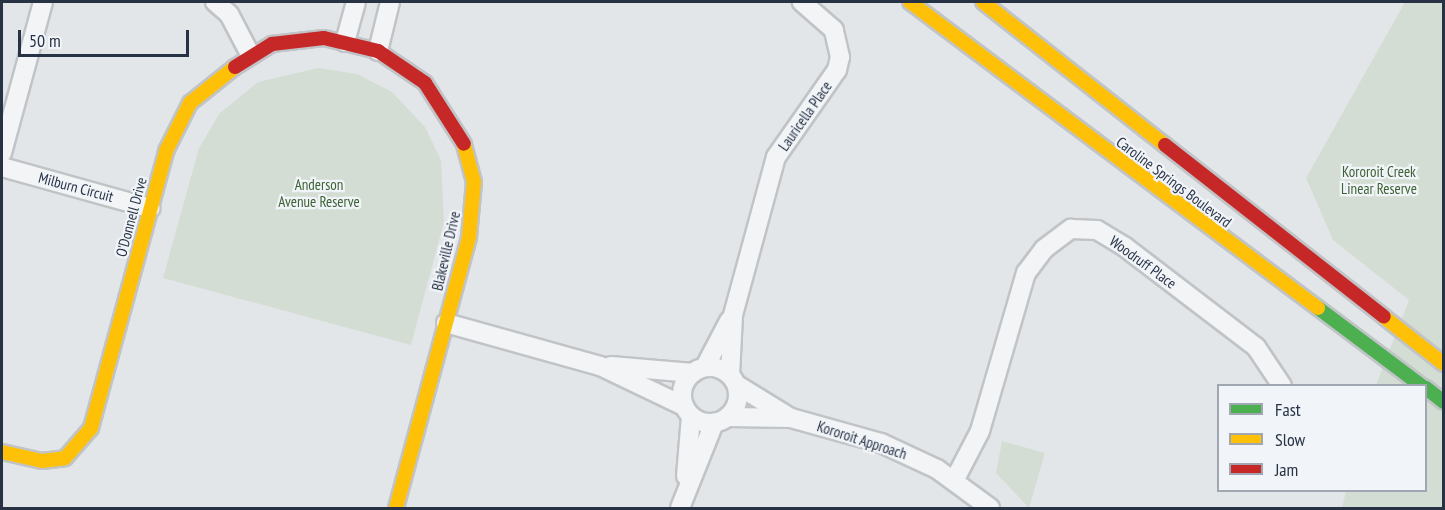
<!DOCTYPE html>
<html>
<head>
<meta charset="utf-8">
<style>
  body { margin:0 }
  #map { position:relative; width:1445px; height:510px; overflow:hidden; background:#e3e6e9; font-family:"PT Sans Narrow",sans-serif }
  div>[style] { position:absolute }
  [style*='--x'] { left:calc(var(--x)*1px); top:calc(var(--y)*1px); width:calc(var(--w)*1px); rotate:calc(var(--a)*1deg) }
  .green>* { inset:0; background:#d4ddd3 }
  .roads { filter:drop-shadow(2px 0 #c1c4c7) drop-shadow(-2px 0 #c1c4c7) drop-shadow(0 2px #c1c4c7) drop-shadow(0 -2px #c1c4c7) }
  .street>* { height:18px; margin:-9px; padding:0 9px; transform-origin:9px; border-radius:9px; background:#f3f4f5 }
  .street>.ring { margin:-9px; padding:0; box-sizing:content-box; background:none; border:18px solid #f3f4f5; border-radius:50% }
  .fast>* { height:14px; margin:-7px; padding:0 7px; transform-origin:7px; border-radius:7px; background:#4caf50 }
  .slow>* { height:14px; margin:-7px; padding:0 7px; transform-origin:7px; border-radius:7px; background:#ffc107 }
  .jam>* { height:14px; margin:-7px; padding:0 7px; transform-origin:7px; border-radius:7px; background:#c62828 }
  span { translate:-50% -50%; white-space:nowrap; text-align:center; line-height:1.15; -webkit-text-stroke:4.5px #f1f4f8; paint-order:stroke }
  .street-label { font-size:15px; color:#273345 }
  .park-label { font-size:15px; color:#3d6233 }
  .frame { position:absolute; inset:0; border:3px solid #273345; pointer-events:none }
  .legend { position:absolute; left:1217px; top:384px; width:210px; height:108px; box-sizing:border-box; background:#f1f4f8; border:2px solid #a0a7b0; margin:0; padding:8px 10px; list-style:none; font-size:18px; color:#273345 }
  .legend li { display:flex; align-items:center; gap:12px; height:30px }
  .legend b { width:30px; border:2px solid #a0a7b0 }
  .scale { position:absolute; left:18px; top:30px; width:171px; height:27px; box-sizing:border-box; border:3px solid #273345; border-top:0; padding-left:8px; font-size:18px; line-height:21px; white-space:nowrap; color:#273345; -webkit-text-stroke:4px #f1f4f8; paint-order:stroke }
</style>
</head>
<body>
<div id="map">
  <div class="green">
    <div style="clip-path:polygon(1405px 2px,1443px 2px,1443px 508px,1342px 508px,1346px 491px,1426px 490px,1426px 386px,1376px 385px,1409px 300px,1333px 240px,1306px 178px)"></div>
    <div style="clip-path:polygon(318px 68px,357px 74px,392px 92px,425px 127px,441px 160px,444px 222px,411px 345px,163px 278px,199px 148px,219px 114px,258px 82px)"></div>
    <div style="clip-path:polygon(1002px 441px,1045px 453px,1029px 508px,996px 473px)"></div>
  </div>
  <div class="roads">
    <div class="street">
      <div style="--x:215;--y:2;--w:18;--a:41"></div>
      <div style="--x:229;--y:14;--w:45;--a:62.3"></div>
      <div style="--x:345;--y:42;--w:41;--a:-74.6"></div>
      <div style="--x:378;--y:51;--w:50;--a:-76.2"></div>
      <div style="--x:2;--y:153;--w:156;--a:-74.8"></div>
      <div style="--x:2;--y:167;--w:154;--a:15.5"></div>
      <div style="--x:446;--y:323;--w:160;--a:15.6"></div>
      <div style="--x:600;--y:366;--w:93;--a:25.5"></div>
      <div style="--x:611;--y:366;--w:82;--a:4.9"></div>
      <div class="ring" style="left:682px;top:367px;width:38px;height:38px"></div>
      <div style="--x:705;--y:367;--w:52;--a:-62.4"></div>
      <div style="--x:730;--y:375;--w:60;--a:-87.1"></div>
      <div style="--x:733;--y:315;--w:164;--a:-74.8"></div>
      <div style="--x:776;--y:157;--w:106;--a:-55"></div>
      <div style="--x:837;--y:70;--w:13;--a:-77"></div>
      <div style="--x:840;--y:57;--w:28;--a:-103"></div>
      <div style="--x:834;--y:30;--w:43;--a:-138.8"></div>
      <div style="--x:737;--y:385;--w:61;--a:31.6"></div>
      <div style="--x:729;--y:417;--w:62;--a:0.9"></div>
      <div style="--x:791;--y:418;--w:93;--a:15.5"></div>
      <div style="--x:881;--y:443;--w:62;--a:24.9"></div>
      <div style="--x:937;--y:469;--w:66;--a:36.3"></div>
      <div style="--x:686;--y:476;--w:60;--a:-85.2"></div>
      <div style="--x:954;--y:481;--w:56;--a:-62.5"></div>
      <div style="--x:980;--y:431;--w:165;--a:-73.8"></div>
      <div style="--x:1026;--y:273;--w:30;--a:-53"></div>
      <div style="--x:1044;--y:249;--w:34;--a:-37"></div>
      <div style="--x:1071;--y:229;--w:26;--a:2"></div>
      <div style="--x:1097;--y:230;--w:33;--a:31"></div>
      <div style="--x:1125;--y:247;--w:165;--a:37.4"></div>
      <div style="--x:1256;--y:347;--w:47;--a:56.3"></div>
      <div style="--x:680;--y:508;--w:92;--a:-68.2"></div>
    </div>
    <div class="fast">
      <div style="--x:1318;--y:308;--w:130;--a:36.9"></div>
      <div style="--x:1426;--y:388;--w:23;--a:38"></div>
    </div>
    <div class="slow">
      <div style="--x:910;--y:2;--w:510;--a:36.87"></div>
      <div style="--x:983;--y:2;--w:231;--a:38.2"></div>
      <div style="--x:1384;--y:317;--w:76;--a:38.1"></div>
      <div style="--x:2;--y:452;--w:41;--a:12.7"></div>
      <div style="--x:42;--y:461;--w:23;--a:-7"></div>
      <div style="--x:65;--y:458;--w:40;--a:-49"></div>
      <div style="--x:91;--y:428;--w:287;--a:-74.8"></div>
      <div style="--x:166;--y:151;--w:54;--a:-63.4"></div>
      <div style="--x:190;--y:103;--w:58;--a:-38.7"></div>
      <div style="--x:396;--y:508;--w:281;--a:-74.9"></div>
      <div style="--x:469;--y:237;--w:55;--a:-84.8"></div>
      <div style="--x:474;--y:182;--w:39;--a:-105"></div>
    </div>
    <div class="jam">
      <div style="--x:235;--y:67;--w:44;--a:-31.9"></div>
      <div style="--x:272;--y:44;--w:52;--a:-6.6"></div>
      <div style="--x:324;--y:38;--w:56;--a:13.5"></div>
      <div style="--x:378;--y:51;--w:57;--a:34.2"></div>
      <div style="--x:425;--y:83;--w:72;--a:57.4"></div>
      <div style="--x:1165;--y:145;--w:278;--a:38.1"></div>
    </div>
  </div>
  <div class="street-label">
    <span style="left:805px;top:116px;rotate:-55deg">Lauricella Place</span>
    <span style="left:1174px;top:182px;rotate:37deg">Caroline Springs Boulevard</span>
    <span style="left:76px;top:187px;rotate:15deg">Milburn Circuit</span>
    <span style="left:131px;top:217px;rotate:-75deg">O'Donnell Drive</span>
    <span style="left:446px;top:251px;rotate:-77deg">Blakeville Drive</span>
    <span style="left:1143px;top:262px;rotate:36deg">Woodruff Place</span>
    <span style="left:862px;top:440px;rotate:18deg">Kororoit Approach</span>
  </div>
  <div class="park-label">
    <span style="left:1379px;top:180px">Kororoit Creek<br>Linear Reserve</span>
    <span style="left:319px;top:193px">Anderson<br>Avenue Reserve</span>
  </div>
  <div class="frame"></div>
  <ul class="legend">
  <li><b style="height:8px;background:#4caf50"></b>Fast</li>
  <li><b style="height:8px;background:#ffc107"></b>Slow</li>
  <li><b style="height:8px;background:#c62828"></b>Jam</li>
  </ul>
  <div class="scale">50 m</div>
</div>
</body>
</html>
